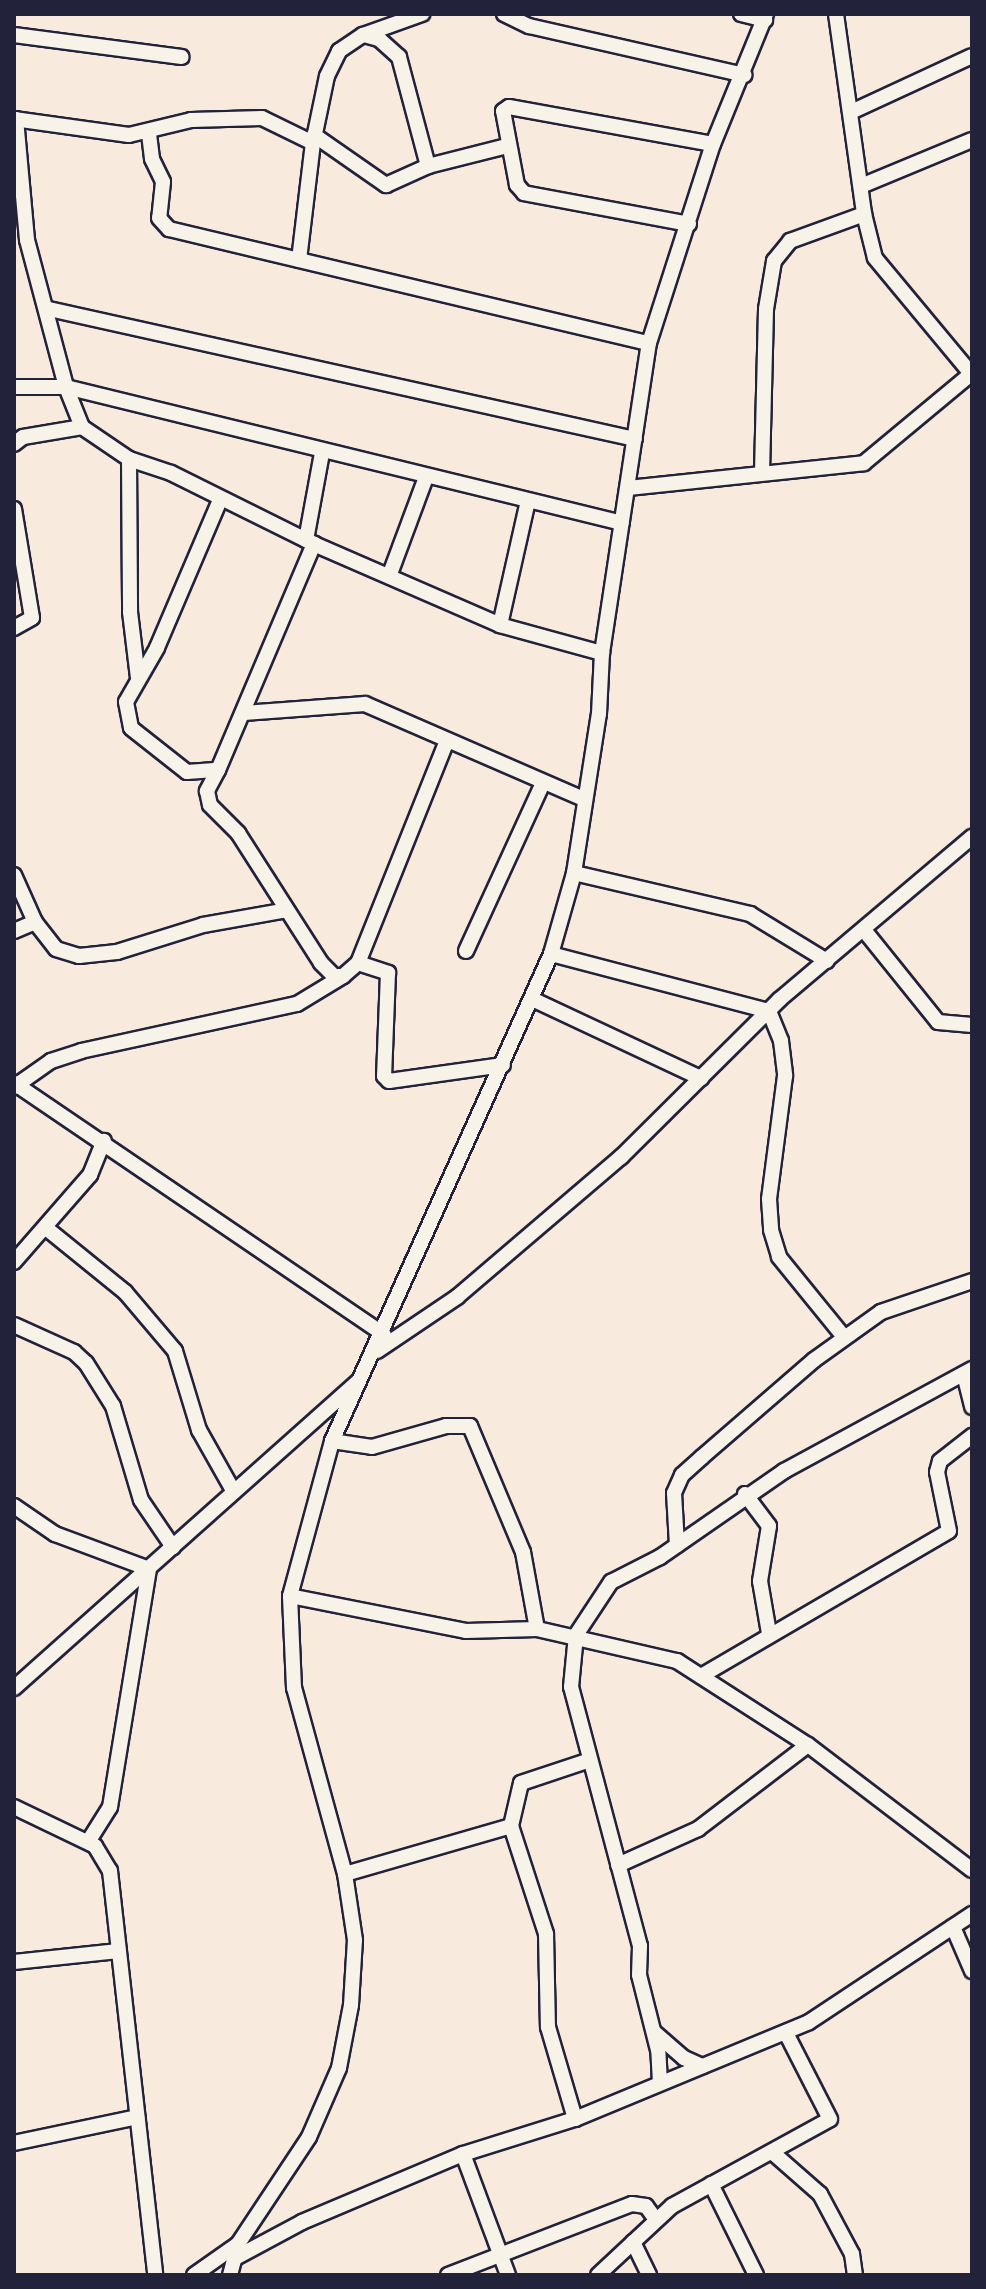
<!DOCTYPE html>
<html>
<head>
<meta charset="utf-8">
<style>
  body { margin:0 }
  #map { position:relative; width:986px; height:2289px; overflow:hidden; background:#f8eadc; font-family:"Architects Daughter",sans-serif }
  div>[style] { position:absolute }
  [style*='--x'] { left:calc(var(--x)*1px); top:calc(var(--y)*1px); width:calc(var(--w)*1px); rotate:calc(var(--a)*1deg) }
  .roads { filter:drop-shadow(2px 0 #22223b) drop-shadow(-2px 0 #22223b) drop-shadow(0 2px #22223b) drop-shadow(0 -2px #22223b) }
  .minor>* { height:14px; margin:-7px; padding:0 7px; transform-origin:7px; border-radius:7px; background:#f7f3e8 }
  span { translate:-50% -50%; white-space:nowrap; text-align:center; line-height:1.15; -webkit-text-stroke:6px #f7f3e8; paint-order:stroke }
  .frame { position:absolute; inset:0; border:16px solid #22223b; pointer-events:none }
</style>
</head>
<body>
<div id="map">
  <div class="roads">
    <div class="minor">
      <div style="--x:504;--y:14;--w:28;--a:26"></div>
      <div style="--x:529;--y:26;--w:221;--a:12.8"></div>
      <div style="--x:741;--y:14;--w:25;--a:14"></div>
      <div style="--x:836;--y:14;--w:202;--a:82"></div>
      <div style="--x:864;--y:214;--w:45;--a:76"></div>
      <div style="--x:875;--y:258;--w:152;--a:50.3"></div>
      <div style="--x:14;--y:35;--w:169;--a:7.5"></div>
      <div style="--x:364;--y:35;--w:16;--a:15"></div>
      <div style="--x:379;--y:39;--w:27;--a:42"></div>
      <div style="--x:399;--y:57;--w:113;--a:75.1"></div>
      <div style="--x:851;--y:112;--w:133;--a:-24.8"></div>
      <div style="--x:14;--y:119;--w:116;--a:7.9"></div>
      <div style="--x:129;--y:135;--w:64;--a:-13.6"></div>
      <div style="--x:191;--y:120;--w:71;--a:-1.6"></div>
      <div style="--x:262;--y:118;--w:57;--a:26.1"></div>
      <div style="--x:16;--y:119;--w:121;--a:84.8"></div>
      <div style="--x:27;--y:240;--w:152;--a:75.1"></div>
      <div style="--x:66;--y:387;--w:43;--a:68.2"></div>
      <div style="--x:82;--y:427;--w:57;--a:34.2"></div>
      <div style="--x:129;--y:459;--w:44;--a:18.4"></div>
      <div style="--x:171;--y:473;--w:160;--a:26.4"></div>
      <div style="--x:314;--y:544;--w:203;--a:23.5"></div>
      <div style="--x:500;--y:625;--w:106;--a:15.4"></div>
      <div style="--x:149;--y:134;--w:25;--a:83"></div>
      <div style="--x:152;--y:159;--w:25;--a:64"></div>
      <div style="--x:163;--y:182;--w:36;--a:96"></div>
      <div style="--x:159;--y:218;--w:15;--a:48"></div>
      <div style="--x:169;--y:229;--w:493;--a:13.4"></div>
      <div style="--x:314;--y:135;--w:88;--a:34.8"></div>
      <div style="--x:386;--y:185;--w:46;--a:-24.3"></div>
      <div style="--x:428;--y:166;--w:81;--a:-14.2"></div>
      <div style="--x:861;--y:186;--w:120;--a:-22.5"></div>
      <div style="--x:689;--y:224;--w:168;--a:-169.4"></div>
      <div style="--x:524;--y:193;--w:11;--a:-131"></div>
      <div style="--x:517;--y:185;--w:75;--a:-100.7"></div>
      <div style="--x:503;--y:111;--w:7;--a:-34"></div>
      <div style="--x:509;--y:107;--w:207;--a:10.3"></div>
      <div style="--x:299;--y:260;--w:118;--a:-83.2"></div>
      <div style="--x:313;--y:143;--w:68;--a:-78.2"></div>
      <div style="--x:327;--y:76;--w:28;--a:-64"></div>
      <div style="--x:339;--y:51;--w:29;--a:-34"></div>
      <div style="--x:363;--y:35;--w:63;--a:-19.6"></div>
      <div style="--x:49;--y:309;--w:600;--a:12.51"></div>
      <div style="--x:14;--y:387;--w:52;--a:0"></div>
      <div style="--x:66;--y:387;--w:572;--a:13.74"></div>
      <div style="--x:14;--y:444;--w:11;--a:-38"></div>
      <div style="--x:23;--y:437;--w:60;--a:-9.6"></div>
      <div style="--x:129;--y:459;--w:153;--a:89.6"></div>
      <div style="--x:130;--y:612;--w:66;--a:83.1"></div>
      <div style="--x:762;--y:473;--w:164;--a:-88.6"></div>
      <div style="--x:766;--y:309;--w:49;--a:-80.5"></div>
      <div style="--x:774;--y:261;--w:26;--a:-51"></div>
      <div style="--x:790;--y:241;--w:79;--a:-20"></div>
      <div style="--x:628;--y:488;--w:237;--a:-6"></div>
      <div style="--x:864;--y:463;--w:141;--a:-39.8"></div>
      <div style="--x:220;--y:500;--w:161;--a:113.1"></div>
      <div style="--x:157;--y:648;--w:62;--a:119.9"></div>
      <div style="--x:126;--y:702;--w:26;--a:79"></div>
      <div style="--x:131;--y:728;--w:71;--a:38.2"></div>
      <div style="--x:187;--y:772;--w:31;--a:-4"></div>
      <div style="--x:218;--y:770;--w:246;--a:-67"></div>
      <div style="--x:14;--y:509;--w:110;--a:80.6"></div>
      <div style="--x:32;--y:618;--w:21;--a:151"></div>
      <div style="--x:306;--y:540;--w:88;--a:-79.6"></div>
      <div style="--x:390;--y:574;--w:103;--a:-69.6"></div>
      <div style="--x:500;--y:625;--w:127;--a:-77.3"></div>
      <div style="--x:244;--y:713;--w:121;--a:-4.3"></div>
      <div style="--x:365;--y:704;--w:238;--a:23.5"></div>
      <div style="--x:218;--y:770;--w:24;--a:118"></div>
      <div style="--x:207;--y:791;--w:14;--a:78"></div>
      <div style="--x:210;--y:805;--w:40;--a:45"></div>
      <div style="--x:238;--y:833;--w:154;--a:57.4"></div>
      <div style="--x:321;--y:963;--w:18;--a:45"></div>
      <div style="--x:334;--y:976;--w:9;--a:0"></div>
      <div style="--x:343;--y:976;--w:20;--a:-41"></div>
      <div style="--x:358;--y:963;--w:239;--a:-68.2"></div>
      <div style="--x:574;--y:873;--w:181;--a:13.1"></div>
      <div style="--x:750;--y:914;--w:90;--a:31.4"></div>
      <div style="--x:14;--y:875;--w:51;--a:65.9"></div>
      <div style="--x:35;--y:922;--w:34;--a:52"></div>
      <div style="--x:56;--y:949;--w:24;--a:17"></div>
      <div style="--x:79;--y:956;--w:38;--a:-6"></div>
      <div style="--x:117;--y:952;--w:90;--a:-17.4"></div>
      <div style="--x:203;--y:925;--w:85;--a:-10.1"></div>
      <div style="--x:864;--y:930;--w:118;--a:51.2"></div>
      <div style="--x:938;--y:1022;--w:34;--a:5"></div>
      <div style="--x:14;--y:931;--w:23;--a:-23"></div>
      <div style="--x:466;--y:951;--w:185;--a:-65.4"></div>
      <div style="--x:551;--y:954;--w:225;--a:14.7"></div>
      <div style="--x:769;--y:1011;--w:32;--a:68"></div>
      <div style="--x:781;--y:1041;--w:35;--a:83"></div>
      <div style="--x:785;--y:1076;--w:124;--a:97.4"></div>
      <div style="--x:769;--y:1199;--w:31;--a:86"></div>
      <div style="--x:771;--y:1230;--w:28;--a:73"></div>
      <div style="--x:779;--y:1257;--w:103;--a:50.9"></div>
      <div style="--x:358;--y:963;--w:32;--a:18"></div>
      <div style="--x:388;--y:973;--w:103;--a:92.2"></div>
      <div style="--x:384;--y:1076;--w:7;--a:45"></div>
      <div style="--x:389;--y:1081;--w:115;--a:-8"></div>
      <div style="--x:532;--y:999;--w:187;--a:25.1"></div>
      <div style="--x:14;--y:1083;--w:447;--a:34.2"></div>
      <div style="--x:14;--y:1087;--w:45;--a:-35.1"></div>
      <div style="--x:51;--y:1061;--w:32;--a:-18"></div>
      <div style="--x:81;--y:1051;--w:221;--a:-12.3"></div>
      <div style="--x:297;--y:1004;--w:54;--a:-31.3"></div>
      <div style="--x:46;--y:1228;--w:102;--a:39"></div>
      <div style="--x:125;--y:1292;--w:77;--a:49.7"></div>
      <div style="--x:175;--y:1351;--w:83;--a:73.1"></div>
      <div style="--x:199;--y:1430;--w:71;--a:60.6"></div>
      <div style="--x:14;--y:1262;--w:116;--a:-48.9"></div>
      <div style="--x:90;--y:1175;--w:37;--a:-68"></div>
      <div style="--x:14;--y:1325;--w:66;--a:24.2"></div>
      <div style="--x:74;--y:1352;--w:16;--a:43"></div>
      <div style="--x:86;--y:1363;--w:51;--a:57.9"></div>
      <div style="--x:113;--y:1406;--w:98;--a:73.4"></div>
      <div style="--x:141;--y:1500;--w:57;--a:55.8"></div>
      <div style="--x:377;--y:1351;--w:97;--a:-34"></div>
      <div style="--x:457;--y:1297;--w:216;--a:-40.5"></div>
      <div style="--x:621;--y:1157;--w:223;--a:-44.8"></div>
      <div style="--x:779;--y:1000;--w:253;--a:-40.2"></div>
      <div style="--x:964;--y:1374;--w:34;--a:76"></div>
      <div style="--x:332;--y:1441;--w:40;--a:8.5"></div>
      <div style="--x:372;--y:1447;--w:77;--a:-15.8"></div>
      <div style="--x:446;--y:1426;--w:24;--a:0"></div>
      <div style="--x:470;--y:1426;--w:137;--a:67.2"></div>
      <div style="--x:523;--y:1552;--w:78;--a:79.7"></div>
      <div style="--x:745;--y:1494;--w:40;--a:53"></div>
      <div style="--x:769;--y:1526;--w:56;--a:99.3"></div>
      <div style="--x:760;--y:1581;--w:53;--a:80.2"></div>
      <div style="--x:14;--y:1506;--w:50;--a:34.3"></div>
      <div style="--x:55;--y:1534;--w:100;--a:20.4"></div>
      <div style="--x:149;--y:1569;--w:241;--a:99.3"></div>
      <div style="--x:110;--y:1807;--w:41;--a:122.2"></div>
      <div style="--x:677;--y:1545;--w:52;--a:-93.3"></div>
      <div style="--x:674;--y:1493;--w:20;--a:-66"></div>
      <div style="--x:682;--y:1475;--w:27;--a:-42"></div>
      <div style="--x:702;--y:1457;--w:148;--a:-40.9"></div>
      <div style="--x:814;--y:1360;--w:82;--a:-35.6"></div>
      <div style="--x:881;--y:1312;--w:96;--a:-18.8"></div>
      <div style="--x:290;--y:1596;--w:179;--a:11.2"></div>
      <div style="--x:466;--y:1631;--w:71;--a:-1.6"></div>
      <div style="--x:537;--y:1629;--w:144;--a:12.9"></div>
      <div style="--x:677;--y:1661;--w:156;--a:32.7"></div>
      <div style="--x:808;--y:1745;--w:206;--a:37.3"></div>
      <div style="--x:701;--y:1676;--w:287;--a:-30.3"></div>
      <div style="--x:949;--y:1531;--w:60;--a:-101.5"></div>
      <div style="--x:937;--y:1472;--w:11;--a:-75"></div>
      <div style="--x:940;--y:1461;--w:41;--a:-38"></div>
      <div style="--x:14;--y:1688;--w:460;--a:-41.7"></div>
      <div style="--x:14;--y:1807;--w:90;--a:25.7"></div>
      <div style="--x:95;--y:1846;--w:29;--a:59"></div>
      <div style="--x:110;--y:1871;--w:406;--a:83.6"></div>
      <div style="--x:511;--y:1826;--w:44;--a:-76.9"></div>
      <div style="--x:521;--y:1783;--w:70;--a:-18.4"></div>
      <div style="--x:618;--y:1865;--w:88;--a:-24.2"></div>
      <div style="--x:698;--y:1829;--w:138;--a:-37.4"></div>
      <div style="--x:345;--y:1874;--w:173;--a:-16.1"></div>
      <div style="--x:511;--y:1826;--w:114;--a:72"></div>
      <div style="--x:546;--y:1934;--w:93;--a:88.8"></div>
      <div style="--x:548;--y:2027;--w:96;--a:73.6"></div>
      <div style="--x:953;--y:1927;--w:48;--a:66.6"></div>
      <div style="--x:14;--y:1962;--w:105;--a:-6"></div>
      <div style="--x:654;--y:2032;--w:40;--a:41"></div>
      <div style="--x:684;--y:2058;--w:20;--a:24"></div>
      <div style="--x:660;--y:2083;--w:33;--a:-93"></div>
      <div style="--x:658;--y:2050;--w:77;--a:-104.2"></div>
      <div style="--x:639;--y:1975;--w:29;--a:-88"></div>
      <div style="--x:640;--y:1946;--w:268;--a:-104.9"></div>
      <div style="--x:571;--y:1687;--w:52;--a:-84.5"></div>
      <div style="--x:576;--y:1635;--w:64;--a:-56.6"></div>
      <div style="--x:611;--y:1582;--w:55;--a:-27"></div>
      <div style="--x:660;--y:1557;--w:151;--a:-34.7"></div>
      <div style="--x:784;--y:1471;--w:214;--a:-28.5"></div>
      <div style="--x:14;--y:2143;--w:126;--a:-11.9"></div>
      <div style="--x:772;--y:2152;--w:64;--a:41.2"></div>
      <div style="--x:820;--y:2194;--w:68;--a:61.9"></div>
      <div style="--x:852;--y:2254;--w:21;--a:82"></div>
      <div style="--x:463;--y:2154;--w:129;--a:69.6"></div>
      <div style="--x:711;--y:2184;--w:102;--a:63.7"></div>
      <div style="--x:633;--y:2242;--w:37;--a:64"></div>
      <div style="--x:235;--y:2258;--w:76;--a:-28.2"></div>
      <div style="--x:302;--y:2222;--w:175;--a:-22.9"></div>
      <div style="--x:463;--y:2154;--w:117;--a:-17.4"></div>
      <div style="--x:575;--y:2119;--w:253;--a:-22.5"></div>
      <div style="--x:809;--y:2022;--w:196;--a:-33.5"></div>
      <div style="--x:194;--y:2275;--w:54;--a:-35.2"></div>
      <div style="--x:238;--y:2244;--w:128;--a:-56.4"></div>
      <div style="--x:309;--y:2137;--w:75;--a:-66.5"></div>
      <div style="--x:339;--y:2068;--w:64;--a:-79.2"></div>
      <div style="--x:351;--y:2005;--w:65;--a:-86.5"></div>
      <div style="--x:355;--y:1940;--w:67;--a:-98.6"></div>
      <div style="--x:345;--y:1874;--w:193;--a:-105.3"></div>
      <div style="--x:294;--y:1688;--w:92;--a:-92.5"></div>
      <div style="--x:290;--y:1596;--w:161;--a:-74.8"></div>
      <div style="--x:332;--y:1441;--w:534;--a:-65.79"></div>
      <div style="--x:551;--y:954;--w:84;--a:-74.1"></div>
      <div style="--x:574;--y:873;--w:161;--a:-81.1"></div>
      <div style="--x:599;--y:714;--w:61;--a:-87.2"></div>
      <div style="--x:602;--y:653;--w:314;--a:-81.4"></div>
      <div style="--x:649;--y:343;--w:209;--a:-72.2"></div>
      <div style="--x:713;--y:144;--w:140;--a:-67.8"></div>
      <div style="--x:230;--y:2275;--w:28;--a:-75"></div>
      <div style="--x:448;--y:2275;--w:197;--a:-21.1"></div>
      <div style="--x:632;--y:2204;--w:14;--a:8"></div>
      <div style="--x:646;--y:2206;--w:17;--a:54"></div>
      <div style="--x:598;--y:2275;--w:101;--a:-43"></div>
      <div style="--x:672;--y:2206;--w:180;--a:-28.8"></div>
      <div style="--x:830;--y:2119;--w:97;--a:-117.1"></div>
    </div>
  </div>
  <div class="frame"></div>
</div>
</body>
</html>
